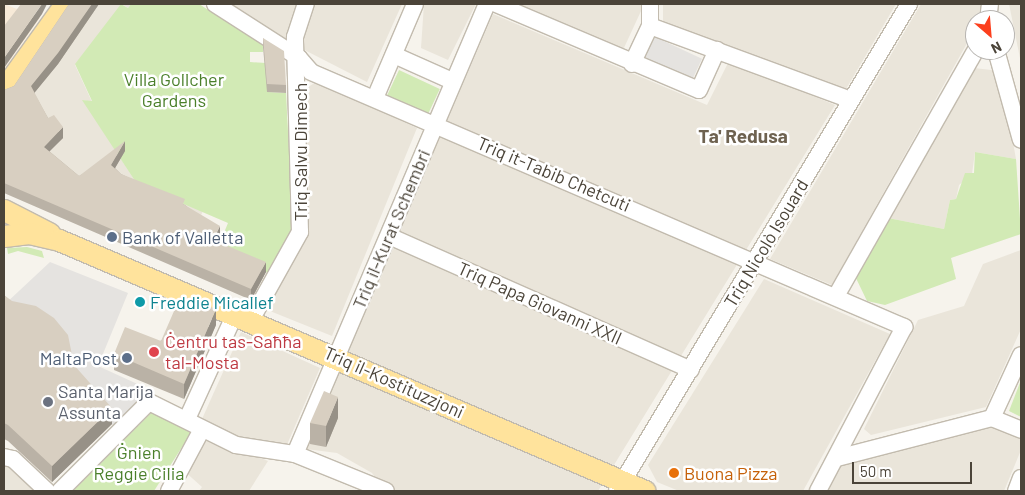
<!DOCTYPE html>
<html>
<head>
<meta charset="utf-8">
<style>
  body { margin:0 }
  #map { position:relative; width:1025px; height:495px; overflow:hidden; background:#f6f3ec; font-family:Barlow,sans-serif }
  div>[style] { position:absolute }
  [style*='--x'] { left:calc(var(--x)*1px); top:calc(var(--y)*1px); width:calc(var(--w)*1px); rotate:calc(var(--a)*1deg) }
  .residential>* { inset:0; background:#eae5da }
  .commercial>* { inset:0; background:#f7ead8 }
  .green>* { inset:0; background:#d2eab5; transform-origin:0 0 }
  .parking>* { inset:0; background:#e5e3e0; transform-origin:0 0 }
  .roads { filter:drop-shadow(1px 0 #c2bbae) drop-shadow(-1px 0 #c2bbae) drop-shadow(0 1px #c2bbae) drop-shadow(0 -1px #c2bbae) }
  .minor>* { height:16px; margin:-8px; padding:0 8px; transform-origin:8px; border-radius:8px; background:#fff }
  .major>* { height:21px; margin:-10.5px; padding:0 10.5px; transform-origin:10.5px; border-radius:10.5px; background:#ffe39c }
  .wall>* { inset:0; background:#bab2a6 }
  .shaded-wall>* { inset:0; background:#979187 }
  .building>* { inset:0; background:#d8cfc1 }
  .dots>* { width:14px; height:14px; translate:-50% -50%; box-sizing:border-box; border:2px solid #fff; border-radius:50% }
  span { translate:-50% -50%; white-space:nowrap; text-align:center; line-height:1.15; -webkit-text-stroke:5px #fff; paint-order:stroke }
  .park-label { font-size:18px; color:#4a7f2a }
  .street-label { font-size:18px; color:#4b4439 }
  .service-label { font-size:18px; color:#4e5e75 }
  .left { translate:0 -50%; text-align:left }
  .right { translate:-100% -50%; text-align:right }
  .culture-label { font-size:18px; color:#0d838f }
  .health-label { font-size:18px; color:#be3a42 }
  .worship-label { font-size:18px; color:#5b616d }
  .food-label { font-size:18px; color:#c56008 }
  .neighbourhood-label { font-size:19px; color:#6e6250; font-weight:700 }
  .frame { position:absolute; inset:0; border:5px solid #4b4439; pointer-events:none }
  .north { position:absolute; left:965px; top:10px; width:50px; height:50px; box-sizing:border-box; background:#fff; border:1px solid #b7b4b0; border-radius:50%; rotate:153deg; font-size:14px; font-weight:700; line-height:20px; text-align:center; color:#4b4439 }
  .north::after { content:''; display:block; margin:auto; width:18px; height:22px; background:#fc3f1d; clip-path:polygon(50% 0,100% 100%,50% 72%,0 100%) }
  .scale { position:absolute; left:852px; top:462px; width:120px; height:22px; box-sizing:border-box; border:2px solid #4b4439; border-top:0; padding-left:6px; font-size:15px; line-height:18px; white-space:nowrap; color:#4b4439; -webkit-text-stroke:4px #fff; paint-order:stroke }
</style>
</head>
<body>
<div id="map">
  <div class="residential">
    <div style="clip-path:polygon(72px 4px,131px 4px,128px 8px,122px 4px,75px 65px,92px 102px,83px 100px,137px 184px,203px 211px,177px 266px,94px 231px,4px 94px)"></div>
    <div style="clip-path:polygon(226px 4px,402px 4px,367px 82px,283px 39px)"></div>
    <div style="clip-path:polygon(424px 4px,476px 4px,448px 60px,421px 48px)"></div>
    <div style="clip-path:polygon(515px 4px,642px 4px,641px 11px,623px 50px)"></div>
    <div style="clip-path:polygon(663px 4px,896px 4px,846px 89px,663px 22px)"></div>
    <div style="clip-path:polygon(921px 4px,980px 4px,980px 20px,975px 20px,975px 29px,832px 285px,770px 259px)"></div>
    <div style="clip-path:polygon(1009px 4px,1021px 4px,1021px 63px)"></div>
    <div style="clip-path:polygon(493px 14px,707px 105px,727px 65px,736px 64px,835px 105px,598px 491px,385px 491px,372px 473px,337px 453px,306px 449px)"></div>
    <div style="clip-path:polygon(974px 68px,1000px 71px,1016px 159px,975px 152px,972px 174px,959px 185px,956px 199px,950px 200px,944px 229px,888px 218px)"></div>
    <div style="clip-path:polygon(316px 82px,417px 128px,332px 336px,265px 309px,309px 208px,305px 89px)"></div>
    <div style="clip-path:polygon(1021px 250px,1021px 329px,986px 407px,871px 435px,864px 429px,918px 320px,964px 306px,983px 264px)"></div>
    <div style="clip-path:polygon(764px 279px,890px 334px,803px 491px,679px 491px,657px 482px,648px 465px)"></div>
    <div style="clip-path:polygon(241px 332px,320px 368px,286px 447px,236px 443px,202px 419px)"></div>
    <div style="clip-path:polygon(988px 424px,1021px 437px,1021px 450px,1004px 491px,828px 491px,841px 463px)"></div>
    <div style="clip-path:polygon(206px 437px,268px 461px,249px 491px,199px 491px,202px 487px,182px 469px)"></div>
    <div style="clip-path:polygon(4px 465px,12px 466px,37px 491px,4px 491px)"></div>
  </div>
  <div class="commercial">
    <div style="clip-path:polygon(4px 4px,40px 18px,4px 69px)"></div>
  </div>
  <div class="green">
    <div style="clip-path:polygon(121px 4px,128px 8px,131px 4px,199px 4px,263px 45px,263px 52px,250px 52px,250px 62px,266px 63px,268px 92px,286px 93px,293px 227px,268px 273px,216px 252px,228px 223px,137px 184px,82px 100px,92px 101px,75px 64px)"></div>
    <div style="left:399px;top:70px;width:45px;height:31px;rotate:25deg"></div>
    <div style="clip-path:polygon(975px 152px,1016px 159px,1021px 234px,951px 258px,956px 279px,885px 305px,867px 301px,854px 274px,888px 218px,944px 229px,950px 200px,956px 199px,965px 173px,974px 173px)"></div>
    <div style="clip-path:polygon(27px 247px,42px 251px,44px 258px,18px 251px,8px 254px,7px 248px)"></div>
    <div style="clip-path:polygon(1021px 380px,1021px 417px,1009px 411px)"></div>
    <div style="clip-path:polygon(153px 411px,191px 433px,154px 491px,73px 491px)"></div>
  </div>
  <div class="parking">
    <div style="left:653px;top:36px;width:54px;height:28px;rotate:25deg"></div>
    <div style="clip-path:polygon(50px 262px,128px 293px,98px 366px,155px 392px,116px 429px,4px 305px)"></div>
  </div>
  <div class="roads">
    <div class="minor">
      <div style="--x:215;--y:4;--w:100;--a:32.7"></div>
      <div style="--x:299;--y:58;--w:18;--a:49"></div>
      <div style="--x:311;--y:72;--w:646;--a:23.27"></div>
      <div style="--x:904;--y:327;--w:185;--a:117.7"></div>
      <div style="--x:496;--y:4;--w:220;--a:23"></div>
      <div style="--x:699;--y:90;--w:44;--a:-65.8"></div>
      <div style="--x:988;--y:20;--w:16;--a:-83"></div>
      <div style="--x:650;--y:26;--w:214;--a:20.2"></div>
      <div style="--x:996;--y:50;--w:93;--a:74.5"></div>
      <div style="--x:394;--y:55;--w:64;--a:24.1"></div>
      <div style="--x:632;--y:64;--w:42;--a:-64.7"></div>
      <div style="--x:650;--y:26;--w:22;--a:-90"></div>
      <div style="--x:375;--y:98;--w:102;--a:-66.9"></div>
      <div style="--x:389;--y:236;--w:330;--a:23.9"></div>
      <div style="--x:836;--y:296;--w:283;--a:-60.4"></div>
      <div style="--x:251;--y:320;--w:101;--a:-60.9"></div>
      <div style="--x:300;--y:232;--w:195;--a:-91.5"></div>
      <div style="--x:295;--y:37;--w:35;--a:-72"></div>
      <div style="--x:992;--y:418;--w:69;--a:-65.3"></div>
      <div style="--x:992;--y:418;--w:31;--a:22"></div>
      <div style="--x:187;--y:419;--w:118;--a:-65.4"></div>
      <div style="--x:295;--y:454;--w:489;--a:-66.9"></div>
      <div style="--x:4;--y:457;--w:9;--a:13"></div>
      <div style="--x:13;--y:459;--w:47;--a:43.3"></div>
      <div style="--x:837;--y:458;--w:160;--a:-14.5"></div>
      <div style="--x:60;--y:491;--w:126;--a:-45"></div>
      <div style="--x:149;--y:402;--w:97;--a:26.3"></div>
      <div style="--x:236;--y:445;--w:60;--a:8.7"></div>
      <div style="--x:295;--y:454;--w:98;--a:22.1"></div>
      <div style="--x:169;--y:491;--w:68;--a:-61.9"></div>
      <div style="--x:617;--y:491;--w:568;--a:-59.05"></div>
      <div style="--x:1016;--y:491;--w:14;--a:-69"></div>
    </div>
    <div class="major">
      <div style="--x:4;--y:89;--w:105;--a:-54.3"></div>
      <div style="--x:4;--y:210;--w:51;--a:27.1"></div>
      <div style="--x:4;--y:236;--w:25;--a:-7"></div>
      <div style="--x:29;--y:233;--w:31;--a:13"></div>
      <div style="--x:59;--y:240;--w:637;--a:23.19"></div>
    </div>
  </div>
  <div class="wall">
    <div style="clip-path:polygon(69px 4px,99px 4px,58px 64px,34px 93px,48px 118px,63px 138px,49px 151px,79px 176px,125px 151px,115px 168px,121px 174px,185px 205px,220px 236px,217px 242px,266px 272px,251px 300px,4px 193px,4px 90px,14px 86px)"></div>
    <div style="clip-path:polygon(263px 38px,286px 85px,286px 93px,267px 92px,263px 47px)"></div>
    <div style="clip-path:polygon(4px 295px,74px 365px,112px 424px,52px 482px,8px 441px,4px 439px)"></div>
    <div style="clip-path:polygon(216px 325px,184px 399px,114px 370px,114px 354px)"></div>
    <div style="clip-path:polygon(338px 418px,326px 447px,310px 444px,310px 423px)"></div>
  </div>
  <div class="shaded-wall">
    <div style="clip-path:polygon(42px 4px,47px 4px,42px 14px,4px 68px,4px 58px)"></div>
    <div style="clip-path:polygon(92px 4px,99px 4px,58px 64px,31px 97px,31px 86px)"></div>
    <div style="clip-path:polygon(63px 127px,63px 138px,44px 157px,44px 147px)"></div>
    <div style="clip-path:polygon(125px 141px,125px 151px,111px 175px,111px 165px)"></div>
    <div style="clip-path:polygon(220px 226px,220px 236px,213px 250px,213px 240px)"></div>
    <div style="clip-path:polygon(266px 262px,266px 272px,251px 300px,251px 289px)"></div>
    <div style="clip-path:polygon(216px 309px,216px 325px,184px 399px,184px 384px)"></div>
    <div style="clip-path:polygon(338px 397px,338px 418px,326px 447px,326px 426px)"></div>
    <div style="clip-path:polygon(112px 408px,112px 424px,52px 482px,52px 466px)"></div>
  </div>
  <div class="building">
    <div style="clip-path:polygon(21px 4px,42px 4px,4px 58px,4px 26px)"></div>
    <div style="clip-path:polygon(69px 4px,92px 4px,58px 53px,31px 86px,48px 118px,54px 115px,63px 127px,44px 147px,79px 176px,125px 141px,111px 165px,121px 174px,185px 199px,183px 204px,220px 226px,213px 240px,266px 262px,251px 289px,4px 183px,4px 90px,14px 86px)"></div>
    <div style="clip-path:polygon(263px 38px,284px 51px,286px 85px,267px 84px)"></div>
    <div style="clip-path:polygon(4px 295px,12px 301px,36px 306px,54px 318px,68px 335px,74px 365px,112px 408px,52px 466px,8px 425px,4px 423px)"></div>
    <div style="clip-path:polygon(181px 295px,216px 309px,184px 384px,114px 354px,125px 327px,161px 341px)"></div>
    <div style="clip-path:polygon(324px 391px,338px 397px,326px 426px,310px 423px)"></div>
  </div>
  <div class="dots">
    <div style="left:112px;top:237px;background:#5c6f8a"></div>
    <div style="left:140px;top:302px;background:#0f9aa8"></div>
    <div style="left:154px;top:352px;background:#e0444e"></div>
    <div style="left:127px;top:358px;background:#5c6f8a"></div>
    <div style="left:48px;top:402px;background:#6b7280"></div>
    <div style="left:674px;top:473px;background:#e8710a"></div>
  </div>
  <div class="park-label">
    <span style="left:174px;top:90px">Villa Gollcher<br>Gardens</span>
    <span style="left:139px;top:463px">Ġnien<br>Reggie Cilia</span>
  </div>
  <div class="street-label">
    <span style="left:300px;top:152px;rotate:-90deg">Triq Salvu Dimech</span>
    <span style="left:554px;top:174px;rotate:23deg">Triq it-Tabib Chetcuti</span>
    <span style="left:391px;top:229px;rotate:-67deg">Triq il-Kurat Schembri</span>
    <span style="left:766px;top:243px;rotate:-59deg">Triq Nicolò Isouard</span>
    <span style="left:540px;top:303px;rotate:24deg">Triq Papa Giovanni XXII</span>
    <span style="left:394px;top:382px;rotate:24deg">Triq il-Kostituzzjoni</span>
  </div>
  <div class="service-label">
    <span class="left" style="left:122px;top:237px">Bank of Valletta</span>
    <span class="right" style="left:117px;top:358px">MaltaPost</span>
  </div>
  <div class="culture-label">
    <span class="left" style="left:150px;top:302px">Freddie Micallef</span>
  </div>
  <div class="health-label">
    <span class="left" style="left:165px;top:352px">Ċentru tas-Saħħa<br>tal-Mosta</span>
  </div>
  <div class="worship-label">
    <span class="left" style="left:58px;top:402px">Santa Marija<br>Assunta</span>
  </div>
  <div class="food-label">
    <span class="left" style="left:684px;top:473px">Buona Pizza</span>
  </div>
  <div class="neighbourhood-label">
    <span style="left:743px;top:136px">Ta' Redusa</span>
  </div>
  <div class="frame"></div>
  <div class="north">N</div>
  <div class="scale">50 m</div>
</div>
</body>
</html>
